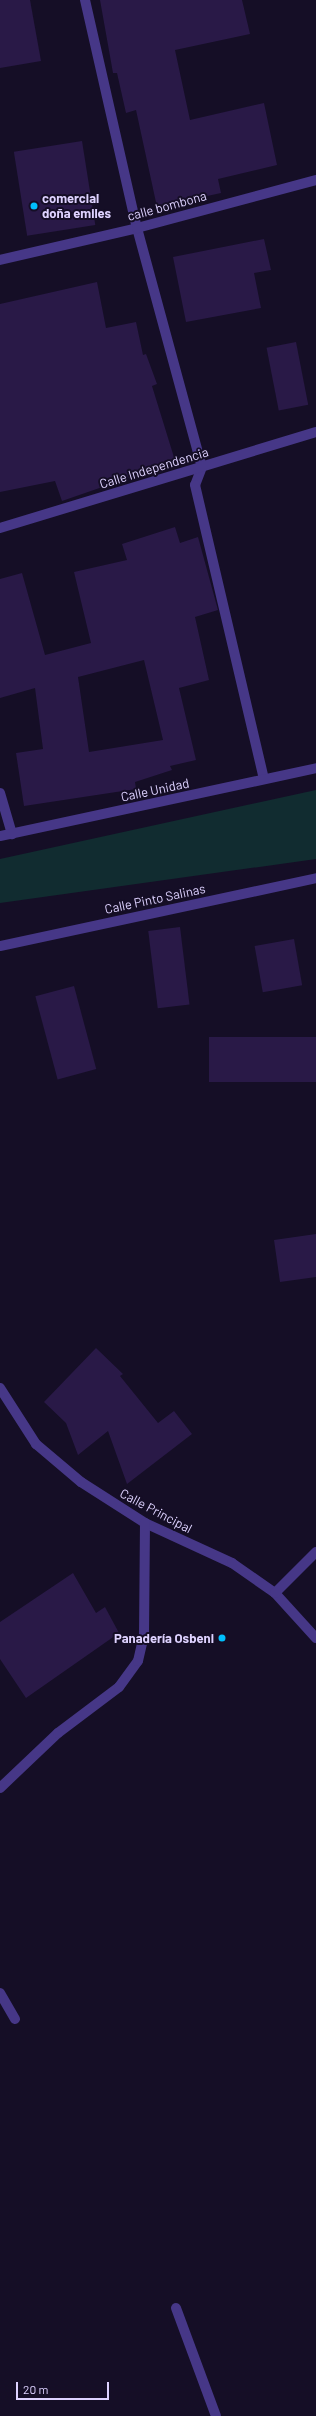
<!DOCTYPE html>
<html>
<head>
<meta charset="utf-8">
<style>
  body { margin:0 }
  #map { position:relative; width:316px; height:2416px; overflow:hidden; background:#150e26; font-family:Barlow,sans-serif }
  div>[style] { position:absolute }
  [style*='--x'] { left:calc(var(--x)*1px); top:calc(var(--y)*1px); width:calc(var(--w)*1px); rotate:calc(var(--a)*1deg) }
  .green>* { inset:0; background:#112c30 }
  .building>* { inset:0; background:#291947; transform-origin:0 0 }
  .minor>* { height:10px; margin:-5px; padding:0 5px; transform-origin:5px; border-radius:5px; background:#463787 }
  .dots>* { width:11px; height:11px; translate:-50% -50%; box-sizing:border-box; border:2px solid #150e26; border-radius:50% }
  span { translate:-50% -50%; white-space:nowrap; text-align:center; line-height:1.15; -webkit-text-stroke:4px #150e26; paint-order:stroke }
  .poi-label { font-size:13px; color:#ded2ff; font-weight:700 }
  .left { translate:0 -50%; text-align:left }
  .right { translate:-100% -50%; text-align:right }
  .street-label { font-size:13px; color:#ded2ff }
  .scale { position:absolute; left:16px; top:2382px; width:93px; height:18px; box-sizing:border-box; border:2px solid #ded2ff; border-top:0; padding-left:5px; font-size:12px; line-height:14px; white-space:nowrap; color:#ded2ff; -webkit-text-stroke:3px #150e26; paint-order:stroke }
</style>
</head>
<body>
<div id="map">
  <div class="green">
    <div style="clip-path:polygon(316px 790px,316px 859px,0 903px,0 859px)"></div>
  </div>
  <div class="building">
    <div style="clip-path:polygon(0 0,30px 0,41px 61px,0 68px)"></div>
    <div style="clip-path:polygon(100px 0,242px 0,250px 34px,175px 50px,190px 120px,264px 103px,277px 165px,218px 179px,221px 193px,157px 207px,136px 110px,126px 113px,117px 73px,113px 73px)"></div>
    <div style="left:82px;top:141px;width:85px;height:69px;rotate:81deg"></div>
    <div style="clip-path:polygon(264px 239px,271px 270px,254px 273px,261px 308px,186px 322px,173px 257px)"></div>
    <div style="clip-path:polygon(97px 282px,106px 328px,136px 322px,143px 355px,146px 354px,157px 384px,152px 386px,177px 467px,138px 479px,137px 475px,62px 501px,55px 481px,0 492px,0 304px)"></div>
    <div style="left:296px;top:342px;width:64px;height:30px;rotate:79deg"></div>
    <div style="clip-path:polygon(evenodd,175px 527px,180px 543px,198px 537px,218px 610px,195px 617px,209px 680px,179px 688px,196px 760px,170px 766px,172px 770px,135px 782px,136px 789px,24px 806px,16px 753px,43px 749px,35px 688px,0 698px,0 579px,22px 573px,45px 655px,91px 643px,74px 572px,127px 560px,122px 544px,175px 527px,144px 660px,163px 740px,89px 752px,78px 677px,144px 660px)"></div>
    <div style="left:180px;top:927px;width:78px;height:32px;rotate:83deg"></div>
    <div style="left:294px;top:939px;width:47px;height:40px;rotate:80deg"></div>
    <div style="left:74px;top:986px;width:86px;height:40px;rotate:75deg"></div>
    <div style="left:316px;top:1037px;width:45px;height:107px;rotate:90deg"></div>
    <div style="clip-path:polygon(316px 1234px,316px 1277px,280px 1282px,274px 1240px)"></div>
    <div style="clip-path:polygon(96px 1348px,123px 1374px,120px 1376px,158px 1423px,174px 1411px,192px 1434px,127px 1484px,108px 1431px,78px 1455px,66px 1423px,44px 1402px)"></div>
    <div style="clip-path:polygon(73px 1573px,96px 1613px,105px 1607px,119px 1633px,26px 1698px,0 1659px,0 1622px)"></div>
  </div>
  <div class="minor">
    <div style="--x:85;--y:0;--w:234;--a:77.2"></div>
    <div style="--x:137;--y:228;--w:248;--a:74.8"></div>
    <div style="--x:202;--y:467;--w:19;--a:111"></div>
    <div style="--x:195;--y:485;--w:302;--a:76.8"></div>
    <div style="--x:0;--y:260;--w:141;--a:-13.1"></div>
    <div style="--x:137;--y:228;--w:185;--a:-15"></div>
    <div style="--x:0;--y:528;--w:330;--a:-16.9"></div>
    <div style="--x:0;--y:793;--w:43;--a:73.7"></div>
    <div style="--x:0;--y:836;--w:323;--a:-12.1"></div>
    <div style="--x:0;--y:946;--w:323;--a:-12.1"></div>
    <div style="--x:0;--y:1388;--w:67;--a:57.3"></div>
    <div style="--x:36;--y:1444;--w:59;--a:40.2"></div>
    <div style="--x:81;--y:1482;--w:76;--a:32.6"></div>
    <div style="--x:145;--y:1523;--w:96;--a:24.7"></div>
    <div style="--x:232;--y:1563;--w:52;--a:34.9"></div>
    <div style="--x:275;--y:1593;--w:61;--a:47.7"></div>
    <div style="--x:275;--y:1593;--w:58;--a:-45"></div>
    <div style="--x:0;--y:1788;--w:80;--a:-43.5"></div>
    <div style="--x:58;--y:1733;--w:76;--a:-37"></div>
    <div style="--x:119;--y:1687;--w:32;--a:-54"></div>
    <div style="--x:138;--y:1661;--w:26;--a:-77"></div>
    <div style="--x:144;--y:1636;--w:113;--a:-89.5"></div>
    <div style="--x:0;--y:1993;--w:30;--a:60"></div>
    <div style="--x:176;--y:2308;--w:115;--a:69.7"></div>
  </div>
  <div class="dots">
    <div style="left:34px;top:206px;background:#00bffd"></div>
    <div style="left:222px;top:1638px;background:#00bffd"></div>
  </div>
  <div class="poi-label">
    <span class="left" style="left:42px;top:206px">comercial<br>doña emiles</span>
    <span class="right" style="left:214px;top:1638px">Panadería Osbeni</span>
  </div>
  <div class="street-label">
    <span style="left:167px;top:206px;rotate:-15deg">calle bombona</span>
    <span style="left:154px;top:468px;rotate:-17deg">Calle Independencia</span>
    <span style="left:155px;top:790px;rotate:-12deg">Calle Unidad</span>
    <span style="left:155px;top:899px;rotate:-12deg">Calle Pinto Salinas</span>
    <span style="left:156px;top:1511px;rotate:28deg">Calle Principal</span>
  </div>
  <div class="scale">20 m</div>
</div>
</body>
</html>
